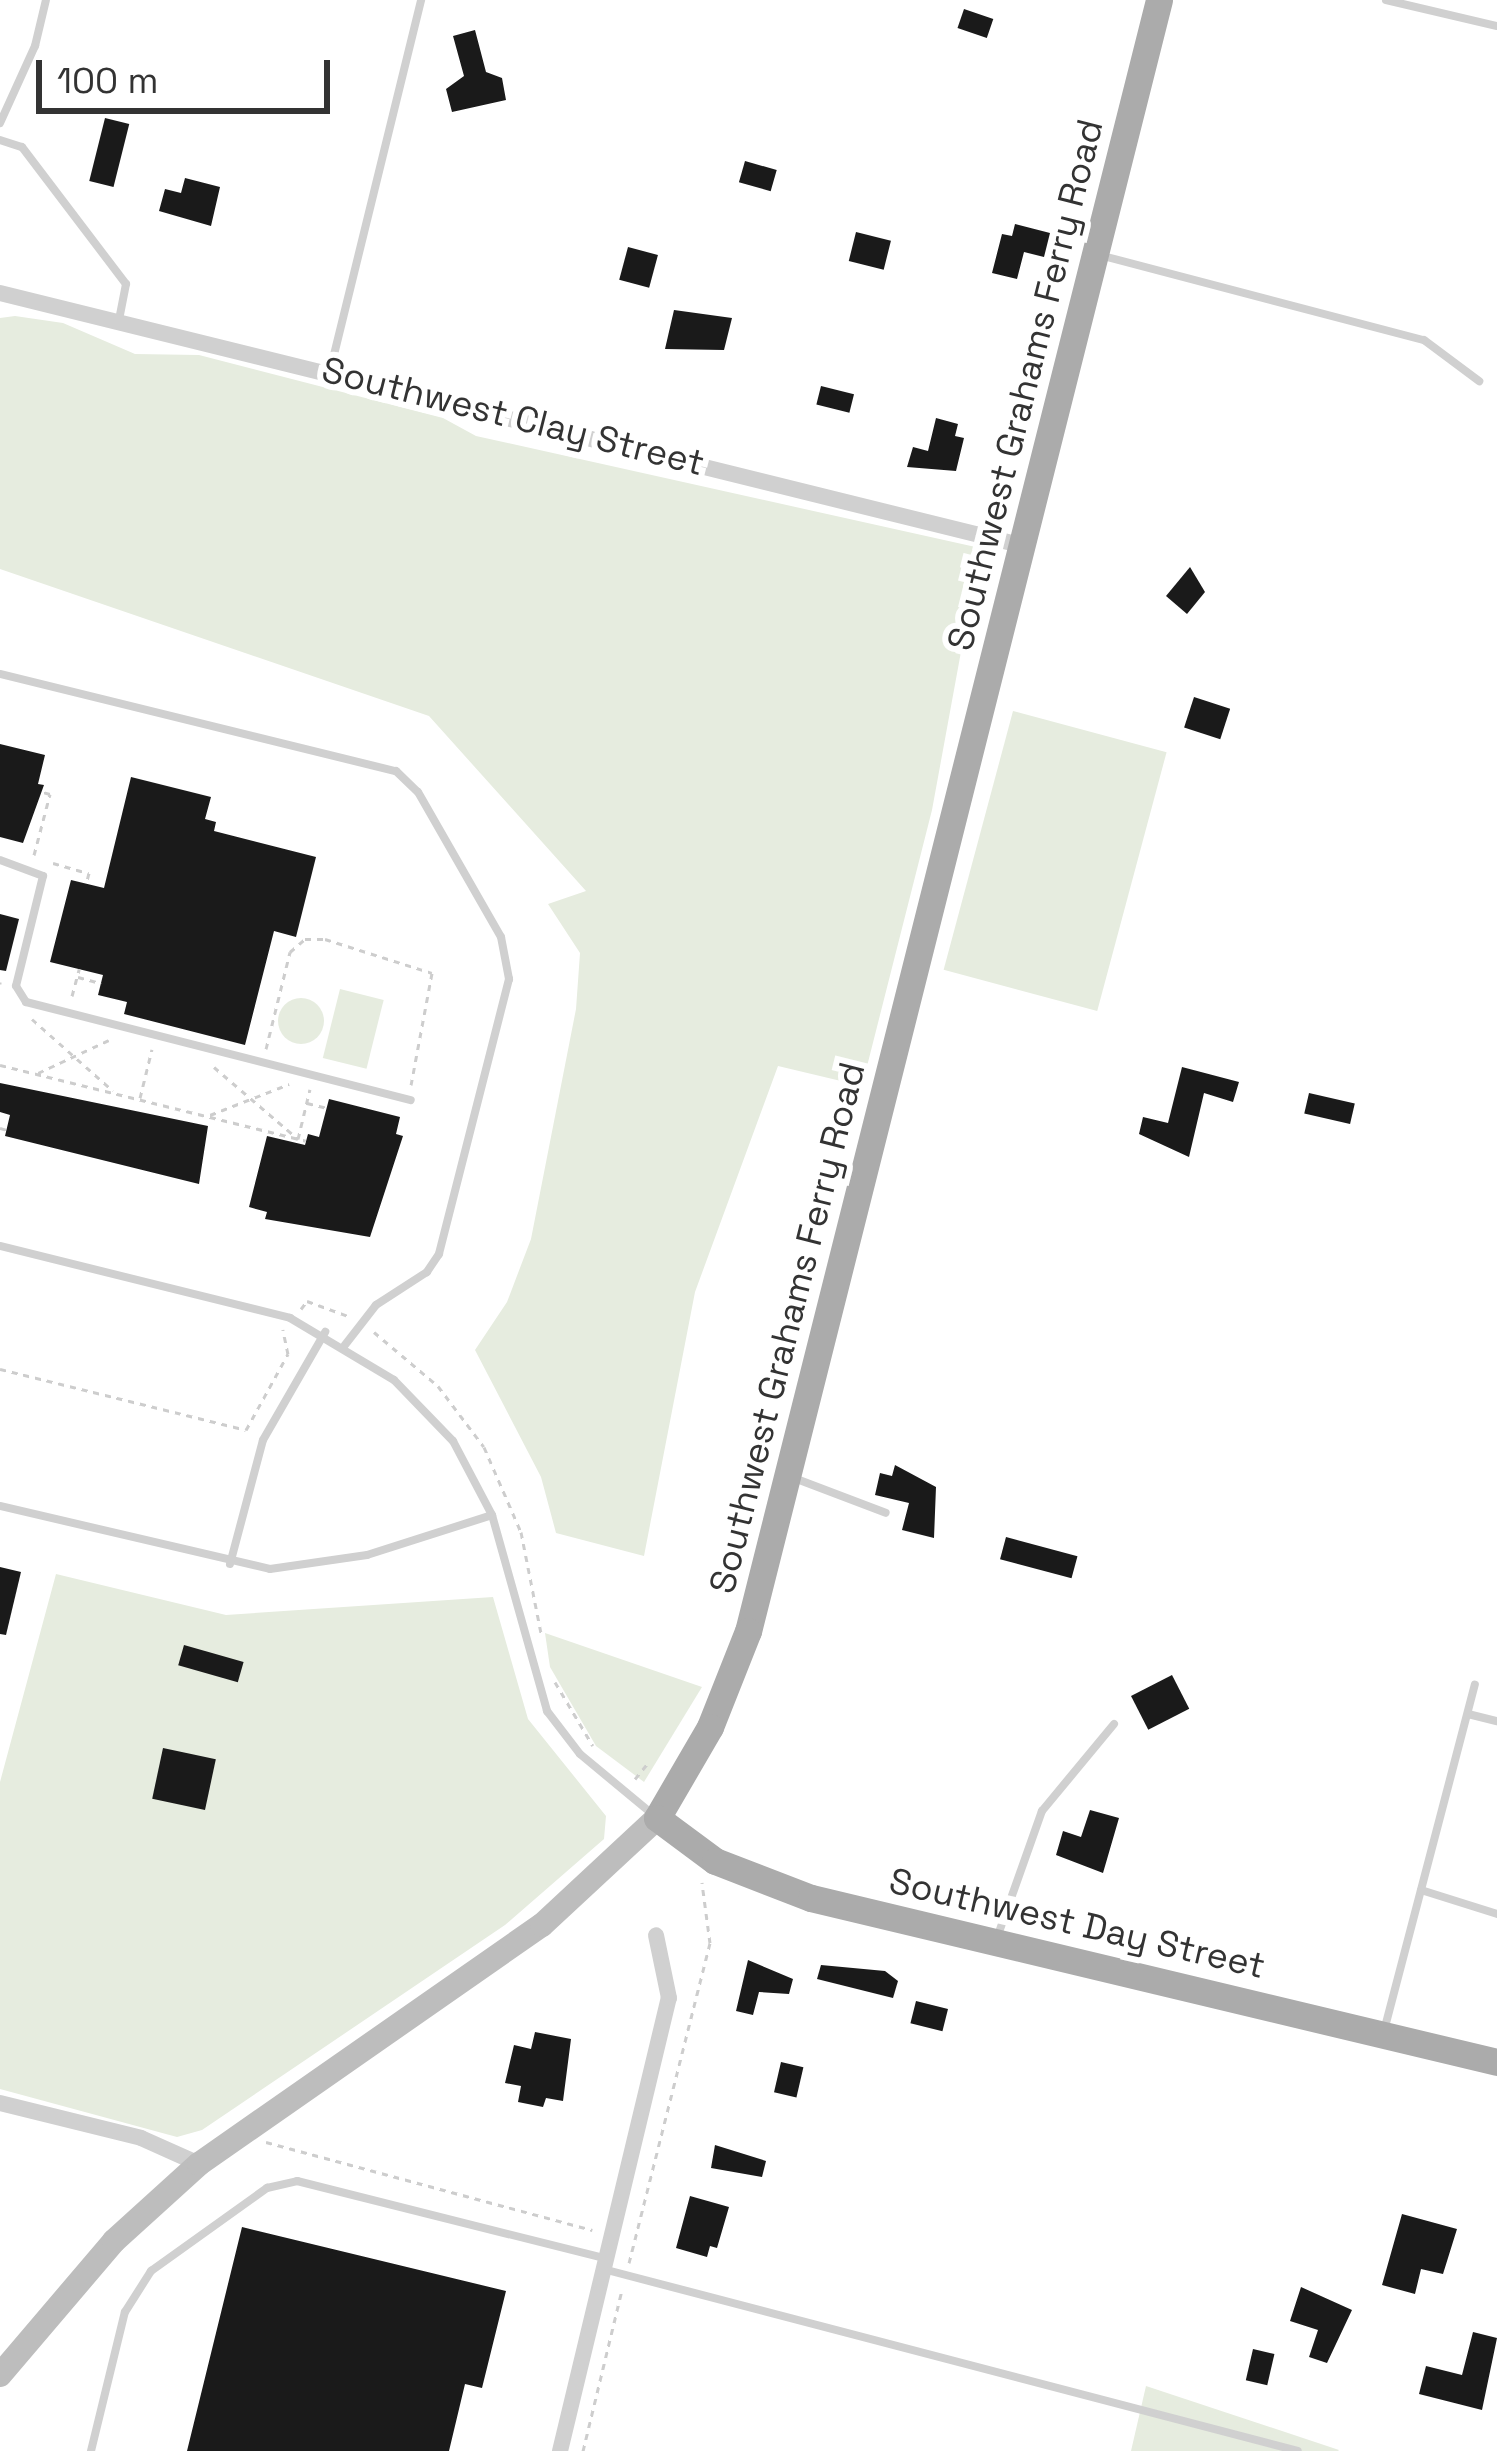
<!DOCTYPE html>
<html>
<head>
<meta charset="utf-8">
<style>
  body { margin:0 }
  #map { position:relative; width:1497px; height:2451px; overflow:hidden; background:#fff; font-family:"Space Grotesk",sans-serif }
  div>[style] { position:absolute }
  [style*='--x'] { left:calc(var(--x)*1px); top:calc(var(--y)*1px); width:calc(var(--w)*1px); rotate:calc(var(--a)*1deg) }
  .green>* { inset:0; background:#e6ecdf; transform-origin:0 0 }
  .round { border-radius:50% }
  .building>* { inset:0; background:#1a1a1a; transform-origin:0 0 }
  .path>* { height:3px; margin-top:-1.5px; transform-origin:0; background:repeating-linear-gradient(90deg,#cdcdcd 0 6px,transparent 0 12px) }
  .service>* { height:8px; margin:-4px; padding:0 4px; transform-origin:4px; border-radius:4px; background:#d0d0d0 }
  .minor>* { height:16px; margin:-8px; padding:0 8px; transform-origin:8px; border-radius:8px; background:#d0d0d0 }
  .secondary>* { height:24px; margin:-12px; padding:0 12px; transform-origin:12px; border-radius:12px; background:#bdbdbd }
  .primary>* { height:27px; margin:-13.5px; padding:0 13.5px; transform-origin:13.5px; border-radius:13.5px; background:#ababab }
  span { translate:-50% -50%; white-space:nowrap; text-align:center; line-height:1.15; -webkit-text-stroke:12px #fff; paint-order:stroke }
  .street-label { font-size:36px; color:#333 }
  .scale { position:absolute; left:36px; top:60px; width:294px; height:54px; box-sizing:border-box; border:6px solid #333; border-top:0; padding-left:15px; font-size:36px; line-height:42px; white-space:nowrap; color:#333; -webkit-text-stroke:9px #fff; paint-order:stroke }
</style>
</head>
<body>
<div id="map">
  <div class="green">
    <div style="clip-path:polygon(15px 316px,63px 323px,135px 354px,199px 355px,443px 418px,476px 436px,980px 548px,932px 810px,862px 1086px,778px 1066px,695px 1292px,644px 1556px,556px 1533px,541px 1477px,475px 1350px,507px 1302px,531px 1239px,576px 1009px,580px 953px,548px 904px,586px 891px,429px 716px,0 569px,0 318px)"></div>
    <div style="left:1013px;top:711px;width:159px;height:268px;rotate:15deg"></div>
    <div style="left:340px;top:989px;width:45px;height:71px;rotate:14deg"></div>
    <div class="round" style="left:278px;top:998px;width:46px;height:46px"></div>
    <div style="clip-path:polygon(56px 1574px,226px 1615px,493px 1597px,528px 1719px,606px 1816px,604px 1839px,505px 1925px,202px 2130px,177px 2137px,0 2089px,0 1782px)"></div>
    <div style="clip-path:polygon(545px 1633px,702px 1687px,644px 1782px,596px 1746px,550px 1667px)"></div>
    <div style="clip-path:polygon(1146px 2386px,1339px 2450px,1338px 2451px,1131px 2451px)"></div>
  </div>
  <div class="building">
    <div style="left:964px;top:9px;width:31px;height:20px;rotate:19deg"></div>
    <div style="clip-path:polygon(475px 30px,486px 72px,502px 78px,506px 100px,452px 112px,446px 89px,464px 76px,453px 36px)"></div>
    <div style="left:105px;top:118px;width:25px;height:65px;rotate:14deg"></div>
    <div style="left:745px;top:161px;width:33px;height:22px;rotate:16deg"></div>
    <div style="clip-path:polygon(185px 178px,220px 187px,211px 226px,159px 211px,165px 189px,181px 193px)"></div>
    <div style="clip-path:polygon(1015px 224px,1050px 233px,1044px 257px,1024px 252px,1017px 279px,992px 273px,1002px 234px,1012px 236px)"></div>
    <div style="left:856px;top:232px;width:36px;height:30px;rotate:14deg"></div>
    <div style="left:628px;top:247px;width:31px;height:34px;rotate:15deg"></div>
    <div style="clip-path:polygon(674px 310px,732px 318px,724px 350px,665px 349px)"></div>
    <div style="left:821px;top:386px;width:34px;height:19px;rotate:14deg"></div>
    <div style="clip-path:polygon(936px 418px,958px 424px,955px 436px,964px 438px,956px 471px,907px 467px,913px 447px,928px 451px)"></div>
    <div style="clip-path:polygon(1190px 567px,1205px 592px,1187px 614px,1166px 596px)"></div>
    <div style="left:1194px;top:697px;width:38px;height:32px;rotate:18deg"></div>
    <div style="clip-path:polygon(0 744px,45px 755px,38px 784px,44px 785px,23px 843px,0 837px)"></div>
    <div style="clip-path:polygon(131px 777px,211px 797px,205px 819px,216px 822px,214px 831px,316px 857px,296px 937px,274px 931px,245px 1045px,124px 1014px,127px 1002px,98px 995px,103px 975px,50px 962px,71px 880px,104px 888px)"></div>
    <div style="clip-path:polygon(0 914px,19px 919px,6px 971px,0 970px)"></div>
    <div style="clip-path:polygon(1182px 1067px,1239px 1082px,1233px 1102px,1204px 1093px,1189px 1157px,1139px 1134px,1143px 1117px,1168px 1123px)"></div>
    <div style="clip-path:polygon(0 1083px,208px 1126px,199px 1184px,5px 1136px,10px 1115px,0 1112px)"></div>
    <div style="left:1309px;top:1093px;width:47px;height:21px;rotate:13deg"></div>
    <div style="clip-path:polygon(329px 1099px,400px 1117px,396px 1134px,403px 1136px,370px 1237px,265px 1219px,267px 1212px,249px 1207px,267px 1136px,305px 1145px,308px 1134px,319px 1137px)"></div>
    <div style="clip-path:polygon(895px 1465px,936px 1487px,934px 1538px,902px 1530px,909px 1503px,875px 1495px,880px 1473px,892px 1476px)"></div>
    <div style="left:1006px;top:1537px;width:74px;height:23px;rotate:15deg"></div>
    <div style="clip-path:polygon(0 1567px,21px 1572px,6px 1635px,0 1634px)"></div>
    <div style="left:184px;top:1645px;width:62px;height:21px;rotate:16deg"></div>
    <div style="left:1172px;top:1675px;width:38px;height:46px;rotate:63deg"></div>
    <div style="left:163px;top:1748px;width:54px;height:52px;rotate:12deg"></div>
    <div style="clip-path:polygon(1090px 1810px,1119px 1818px,1103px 1873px,1056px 1855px,1063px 1831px,1081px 1837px)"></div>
    <div style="clip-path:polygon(748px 1960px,793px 1979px,789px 1994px,759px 1992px,753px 2015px,736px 2011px)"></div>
    <div style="clip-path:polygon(821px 1965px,885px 1971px,898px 1981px,893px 1998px,817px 1979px)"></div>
    <div style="left:916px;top:2001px;width:33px;height:23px;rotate:14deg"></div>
    <div style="clip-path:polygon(535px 2032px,571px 2039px,563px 2101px,546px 2098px,543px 2107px,518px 2102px,521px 2086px,505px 2083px,514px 2045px,531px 2049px)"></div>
    <div style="left:781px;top:2062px;width:23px;height:31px;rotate:13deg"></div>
    <div style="clip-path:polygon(715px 2145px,766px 2161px,762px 2177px,711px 2168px)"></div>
    <div style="clip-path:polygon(690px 2196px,729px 2207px,717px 2248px,710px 2246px,707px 2257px,676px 2248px)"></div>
    <div style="clip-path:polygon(1402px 2214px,1457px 2229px,1443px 2274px,1421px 2269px,1415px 2294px,1382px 2285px)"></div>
    <div style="clip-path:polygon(242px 2227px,506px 2291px,482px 2388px,465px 2384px,449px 2451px,187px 2451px)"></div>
    <div style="clip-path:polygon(1301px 2287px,1352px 2310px,1327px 2363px,1309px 2357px,1318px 2330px,1290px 2321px)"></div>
    <div style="clip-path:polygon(1473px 2332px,1497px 2338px,1482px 2410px,1419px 2394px,1426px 2366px,1462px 2375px)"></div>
    <div style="left:1253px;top:2349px;width:22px;height:32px;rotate:13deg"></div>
  </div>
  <div class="path">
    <div style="--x:34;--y:855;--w:63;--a:-75.3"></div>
    <div style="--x:50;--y:794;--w:7;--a:-164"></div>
    <div style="--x:53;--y:863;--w:37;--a:16"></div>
    <div style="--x:89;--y:873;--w:11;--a:105"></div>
    <div style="--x:78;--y:977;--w:24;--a:15"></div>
    <div style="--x:0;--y:984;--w:2;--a:-90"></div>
    <div style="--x:72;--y:996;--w:28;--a:-75"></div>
    <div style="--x:32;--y:1019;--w:108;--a:41.6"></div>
    <div style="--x:266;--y:1049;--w:100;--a:-76.1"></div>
    <div style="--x:290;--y:952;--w:20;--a:-41"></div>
    <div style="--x:305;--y:939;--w:20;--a:0"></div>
    <div style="--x:325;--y:939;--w:112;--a:17.6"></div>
    <div style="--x:432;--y:973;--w:114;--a:100.6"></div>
    <div style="--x:0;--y:1065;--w:315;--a:13.9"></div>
    <div style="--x:214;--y:1067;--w:111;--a:40.6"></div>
    <div style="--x:298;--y:1139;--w:51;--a:-76.5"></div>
    <div style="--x:38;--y:1073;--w:78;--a:-24.9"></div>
    <div style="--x:140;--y:1098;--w:50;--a:-76.2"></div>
    <div style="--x:307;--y:1103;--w:21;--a:14"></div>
    <div style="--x:210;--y:1115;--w:85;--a:-21.4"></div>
    <div style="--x:0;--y:1128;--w:7;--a:16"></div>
    <div style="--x:301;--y:1309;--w:10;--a:-53"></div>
    <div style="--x:307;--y:1301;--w:47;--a:20"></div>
    <div style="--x:374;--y:1332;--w:84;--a:40.2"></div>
    <div style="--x:438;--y:1386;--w:76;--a:53"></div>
    <div style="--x:484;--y:1447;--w:93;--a:66.5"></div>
    <div style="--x:521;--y:1532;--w:103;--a:78.8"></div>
    <div style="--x:0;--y:1369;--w:253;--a:13.9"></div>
    <div style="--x:246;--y:1430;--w:87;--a:-61.1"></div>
    <div style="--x:288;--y:1354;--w:25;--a:-102"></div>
    <div style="--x:555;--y:1682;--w:74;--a:59.3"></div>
    <div style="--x:635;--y:1779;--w:19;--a:-51"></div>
    <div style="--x:266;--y:2142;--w:338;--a:15.1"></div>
    <div style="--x:629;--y:2263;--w:330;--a:-75.8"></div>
    <div style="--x:710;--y:1943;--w:61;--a:-97.6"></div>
    <div style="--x:583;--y:2451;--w:166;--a:-76.4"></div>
  </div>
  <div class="service">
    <div style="--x:1386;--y:0;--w:114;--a:13.2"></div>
    <div style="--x:0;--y:123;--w:85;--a:-65.6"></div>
    <div style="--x:35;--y:46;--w:47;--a:-76.6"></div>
    <div style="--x:0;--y:140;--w:23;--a:18"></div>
    <div style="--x:22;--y:147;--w:172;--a:52.8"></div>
    <div style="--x:126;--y:284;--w:36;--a:101"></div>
    <div style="--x:1103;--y:256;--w:332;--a:14.7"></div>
    <div style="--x:1424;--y:340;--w:69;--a:36.7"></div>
    <div style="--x:330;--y:371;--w:382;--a:-76.2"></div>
    <div style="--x:0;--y:674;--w:408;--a:13.8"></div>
    <div style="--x:396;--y:771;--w:30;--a:44"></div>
    <div style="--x:418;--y:792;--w:167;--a:60.2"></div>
    <div style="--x:501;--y:937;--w:43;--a:79.2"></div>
    <div style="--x:509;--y:979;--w:284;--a:104.3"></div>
    <div style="--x:439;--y:1254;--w:22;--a:124"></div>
    <div style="--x:427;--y:1272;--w:61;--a:147.1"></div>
    <div style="--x:376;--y:1305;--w:51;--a:127.8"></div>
    <div style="--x:0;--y:860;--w:46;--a:20.4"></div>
    <div style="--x:43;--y:876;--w:113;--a:103.8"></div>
    <div style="--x:16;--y:986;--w:19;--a:58"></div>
    <div style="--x:26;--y:1002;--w:397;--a:14.3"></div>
    <div style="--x:0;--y:1246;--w:299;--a:13.9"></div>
    <div style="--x:290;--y:1318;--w:121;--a:30.8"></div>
    <div style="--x:394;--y:1380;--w:85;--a:46"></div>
    <div style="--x:453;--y:1441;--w:84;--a:62.2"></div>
    <div style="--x:492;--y:1515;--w:204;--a:74.3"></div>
    <div style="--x:547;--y:1711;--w:54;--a:52.5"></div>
    <div style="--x:580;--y:1754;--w:92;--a:39.7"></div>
    <div style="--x:794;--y:1478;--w:98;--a:20.8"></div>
    <div style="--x:0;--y:1506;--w:277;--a:13.1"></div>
    <div style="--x:270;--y:1569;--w:98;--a:-8.2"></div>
    <div style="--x:367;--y:1555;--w:131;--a:-17.7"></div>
    <div style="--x:230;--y:1564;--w:128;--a:-75.1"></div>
    <div style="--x:263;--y:1440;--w:125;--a:-60.1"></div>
    <div style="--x:1468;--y:1714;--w:30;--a:14"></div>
    <div style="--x:1421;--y:1890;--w:80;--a:17.5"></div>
    <div style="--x:998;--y:1935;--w:132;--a:-70.5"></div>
    <div style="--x:1042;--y:1811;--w:113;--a:-50.4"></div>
    <div style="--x:1385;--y:2027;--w:354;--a:-75.3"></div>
    <div style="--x:603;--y:2269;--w:718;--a:14.67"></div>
    <div style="--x:91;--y:2451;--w:143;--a:-76.3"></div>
    <div style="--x:125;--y:2312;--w:49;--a:-57.6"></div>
    <div style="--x:151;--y:2271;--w:143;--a:-35.6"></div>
    <div style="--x:267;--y:2188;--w:31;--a:-13"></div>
    <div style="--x:297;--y:2181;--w:317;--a:14.1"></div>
  </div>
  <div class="minor">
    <div style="--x:0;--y:293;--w:1055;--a:13.88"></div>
    <div style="--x:0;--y:2103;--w:145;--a:13.9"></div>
    <div style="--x:141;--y:2138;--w:64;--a:24.1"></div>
    <div style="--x:560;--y:2451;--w:466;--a:-76.5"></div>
    <div style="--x:669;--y:1998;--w:64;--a:-101.7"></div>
  </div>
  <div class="secondary">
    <div style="--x:0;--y:2375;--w:176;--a:-49.6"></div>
    <div style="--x:114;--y:2241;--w:115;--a:-42.2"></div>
    <div style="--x:199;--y:2164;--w:418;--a:-34.9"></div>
    <div style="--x:542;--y:1925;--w:157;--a:-42.9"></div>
  </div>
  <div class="primary">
    <div style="--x:1159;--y:0;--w:1682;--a:104.14"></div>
    <div style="--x:748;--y:1631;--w:103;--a:111.6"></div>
    <div style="--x:710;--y:1727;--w:105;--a:120.2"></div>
    <div style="--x:657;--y:1818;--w:72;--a:36.6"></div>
    <div style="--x:715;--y:1861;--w:103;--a:21.1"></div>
    <div style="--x:811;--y:1898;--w:705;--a:13.45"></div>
  </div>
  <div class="street-label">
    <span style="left:1026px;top:385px;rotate:-76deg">Southwest Grahams Ferry Road</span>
    <span style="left:513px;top:417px;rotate:14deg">Southwest Clay Street</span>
    <span style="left:788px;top:1328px;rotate:-76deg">Southwest Grahams Ferry Road</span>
    <span style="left:1077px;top:1924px;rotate:13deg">Southwest Day Street</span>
  </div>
  <div class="scale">100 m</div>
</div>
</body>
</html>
